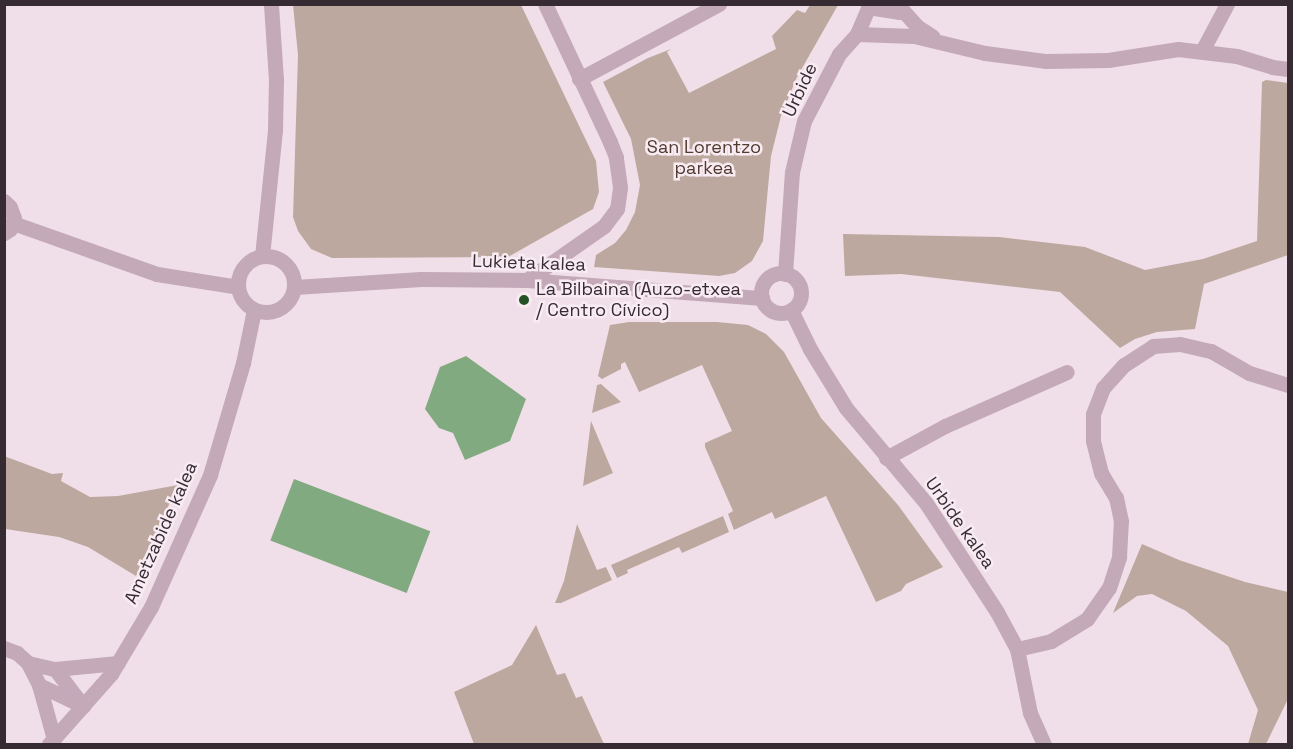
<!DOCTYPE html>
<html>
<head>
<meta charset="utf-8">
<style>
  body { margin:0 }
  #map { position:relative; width:1293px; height:749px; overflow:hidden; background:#f0dfe8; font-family:"Space Grotesk",sans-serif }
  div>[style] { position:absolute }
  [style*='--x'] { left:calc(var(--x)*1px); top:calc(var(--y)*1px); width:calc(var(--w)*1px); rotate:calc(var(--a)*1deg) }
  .green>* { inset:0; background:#bda8a0 }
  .water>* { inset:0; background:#82aa81; transform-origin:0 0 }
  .minor>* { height:15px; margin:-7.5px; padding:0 7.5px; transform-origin:7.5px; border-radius:7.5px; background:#c4a9b9 }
  .minor>.ring { margin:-7.5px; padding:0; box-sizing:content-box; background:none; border:15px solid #c4a9b9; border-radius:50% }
  .dots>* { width:16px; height:16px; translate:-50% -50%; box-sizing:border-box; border:3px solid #f8ebf2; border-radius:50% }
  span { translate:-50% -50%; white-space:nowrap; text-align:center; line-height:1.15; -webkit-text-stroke:5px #f8ebf2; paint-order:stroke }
  .street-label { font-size:18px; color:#362a33 }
  .park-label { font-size:18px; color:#513a30 }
  .poi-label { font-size:18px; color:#362a33 }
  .left { translate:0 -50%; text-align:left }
  .frame { position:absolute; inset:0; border:6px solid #362a33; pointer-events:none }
</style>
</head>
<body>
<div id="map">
  <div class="green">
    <div style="clip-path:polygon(293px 5px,521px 5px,596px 161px,599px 192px,593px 209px,508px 257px,332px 258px,311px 249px,298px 231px,293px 217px,298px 55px)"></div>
    <div style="clip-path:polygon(810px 5px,838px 5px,797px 77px,781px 116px,771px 156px,763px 241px,752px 261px,735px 273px,719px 276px,594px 267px,596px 255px,615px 243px,626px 230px,635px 212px,640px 185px,631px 139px,603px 82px,648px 58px,671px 49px,667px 52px,689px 93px,776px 49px,772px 36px,797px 10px,805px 13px)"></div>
    <div style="clip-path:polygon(1266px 80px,1288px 83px,1288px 255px,1204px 284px,1195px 329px,1157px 332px,1135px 339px,1120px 348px,1060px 292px,901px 274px,845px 276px,843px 234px,999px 237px,1085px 247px,1145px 270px,1203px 259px,1257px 241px,1262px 82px)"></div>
    <div style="clip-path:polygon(629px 322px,717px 322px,748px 325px,766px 334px,784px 352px,821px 418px,898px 505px,943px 567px,906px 584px,901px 591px,876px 602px,826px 496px,775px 519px,772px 512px,734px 530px,728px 514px,733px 511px,705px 447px,705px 443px,732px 431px,702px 365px,639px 392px,625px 362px,621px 364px,621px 369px,602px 379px,598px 376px,610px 325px)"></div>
    <div style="clip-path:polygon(601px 384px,621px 402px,592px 413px,597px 385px)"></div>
    <div style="clip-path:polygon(591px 421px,613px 473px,583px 486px)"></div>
    <div style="clip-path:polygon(4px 456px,52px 474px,63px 473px,61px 481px,90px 497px,118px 496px,178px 485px,136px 576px,88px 547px,59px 537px,5px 529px)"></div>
    <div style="clip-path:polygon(723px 516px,729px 532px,682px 553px,679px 547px,627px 570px,628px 573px,617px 578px,611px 565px)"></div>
    <div style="clip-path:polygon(577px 524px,597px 570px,606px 567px,612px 580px,561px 603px,555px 603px,564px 581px)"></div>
    <div style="clip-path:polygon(1142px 544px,1179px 560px,1245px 582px,1288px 592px,1288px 699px,1266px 744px,1248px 744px,1258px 710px,1228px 646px,1186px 611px,1152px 594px,1137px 596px,1113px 613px)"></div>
    <div style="clip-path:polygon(536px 625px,557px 675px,565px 673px,576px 698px,582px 696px,604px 744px,474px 744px,454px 692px,512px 665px)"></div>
  </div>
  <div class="water">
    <div style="clip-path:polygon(466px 356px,526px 399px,510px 441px,465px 460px,453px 433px,439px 428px,425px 409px,440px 367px)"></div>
    <div style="left:294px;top:479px;width:146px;height:66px;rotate:21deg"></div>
  </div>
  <div class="minor">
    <div style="--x:897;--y:4;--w:31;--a:48"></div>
    <div style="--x:918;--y:27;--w:17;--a:33"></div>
    <div style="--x:868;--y:7;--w:32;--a:9"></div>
    <div style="--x:857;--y:34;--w:57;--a:2"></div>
    <div style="--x:914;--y:36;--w:73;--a:13.5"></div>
    <div style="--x:985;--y:53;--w:62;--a:7.5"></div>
    <div style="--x:1046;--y:61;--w:62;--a:-0.9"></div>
    <div style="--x:1108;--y:60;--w:71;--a:-8.9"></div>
    <div style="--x:1178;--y:49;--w:59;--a:6.8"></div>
    <div style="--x:1237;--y:56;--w:37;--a:17"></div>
    <div style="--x:1272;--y:67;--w:16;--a:7"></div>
    <div style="--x:1202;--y:51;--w:53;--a:-62"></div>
    <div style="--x:579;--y:79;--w:159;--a:-28.2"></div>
    <div style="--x:4;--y:201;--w:8;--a:45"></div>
    <div style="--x:10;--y:207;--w:12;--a:70"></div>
    <div style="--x:14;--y:218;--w:12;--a:110"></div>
    <div style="--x:10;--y:229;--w:7;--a:146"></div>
    <div style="--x:13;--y:223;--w:153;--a:19.5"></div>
    <div style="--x:157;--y:274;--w:82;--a:9.1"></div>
    <div class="ring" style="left:238px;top:256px;width:41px;height:41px"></div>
    <div style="--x:262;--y:256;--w:127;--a:-84.1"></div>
    <div style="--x:275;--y:130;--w:50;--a:-88.9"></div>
    <div style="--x:276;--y:80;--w:76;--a:-93.8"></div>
    <div class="ring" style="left:761px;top:273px;width:25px;height:25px"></div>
    <div style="--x:785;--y:274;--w:102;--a:-86.1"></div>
    <div style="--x:792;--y:172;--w:52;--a:-76.8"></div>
    <div style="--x:804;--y:121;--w:76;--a:-62.4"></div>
    <div style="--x:839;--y:54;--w:27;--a:-48"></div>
    <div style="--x:857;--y:34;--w:33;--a:-67"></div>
    <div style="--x:527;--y:280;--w:94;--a:-35"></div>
    <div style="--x:604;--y:226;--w:21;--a:-53"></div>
    <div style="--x:617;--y:209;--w:22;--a:-82"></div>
    <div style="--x:620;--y:187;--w:30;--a:-98"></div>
    <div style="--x:616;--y:157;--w:16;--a:-112"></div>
    <div style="--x:610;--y:142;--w:153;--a:-115.2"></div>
    <div style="--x:295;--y:287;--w:126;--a:-3.6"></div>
    <div style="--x:421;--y:279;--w:106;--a:0.5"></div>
    <div style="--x:527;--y:280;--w:236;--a:4.4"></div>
    <div style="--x:791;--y:310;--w:43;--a:64"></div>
    <div style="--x:810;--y:349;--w:69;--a:58.6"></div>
    <div style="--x:846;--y:408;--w:124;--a:49.9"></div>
    <div style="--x:926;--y:503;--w:130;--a:56.9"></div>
    <div style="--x:997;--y:612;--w:42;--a:61.6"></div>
    <div style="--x:1017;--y:649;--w:65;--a:78.5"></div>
    <div style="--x:1030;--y:713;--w:34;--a:66"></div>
    <div style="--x:886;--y:458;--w:67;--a:-28.5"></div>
    <div style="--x:945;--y:426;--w:133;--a:-23.9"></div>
    <div style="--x:4;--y:648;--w:14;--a:21"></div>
    <div style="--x:17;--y:653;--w:15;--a:42"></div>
    <div style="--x:28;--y:663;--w:25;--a:63"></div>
    <div style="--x:39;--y:685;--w:56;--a:74.5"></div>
    <div style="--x:1017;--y:649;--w:35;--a:-13"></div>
    <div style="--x:1051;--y:641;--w:42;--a:-31.4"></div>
    <div style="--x:1087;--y:619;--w:38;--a:-55"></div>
    <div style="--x:1109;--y:588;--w:33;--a:-72"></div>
    <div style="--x:1119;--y:557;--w:36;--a:-87"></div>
    <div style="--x:1121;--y:521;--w:24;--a:-102"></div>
    <div style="--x:1116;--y:498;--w:29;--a:-121"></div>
    <div style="--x:1101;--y:473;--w:33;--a:-104"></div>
    <div style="--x:1093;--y:441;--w:27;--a:-90"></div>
    <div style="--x:1093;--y:414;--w:28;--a:-69"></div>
    <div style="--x:1103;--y:388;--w:31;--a:-48"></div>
    <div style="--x:1124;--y:365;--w:35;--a:-33"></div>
    <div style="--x:1153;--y:346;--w:27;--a:-4"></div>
    <div style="--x:1180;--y:344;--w:32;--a:13"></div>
    <div style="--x:1211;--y:351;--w:44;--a:30.1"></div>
    <div style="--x:1249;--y:373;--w:41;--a:17.1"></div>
    <div style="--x:28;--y:663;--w:28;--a:13"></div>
    <div style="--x:55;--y:669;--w:63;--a:-5.4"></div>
    <div style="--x:55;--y:669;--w:46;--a:52.9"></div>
    <div style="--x:39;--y:685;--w:49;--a:25.5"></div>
    <div style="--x:49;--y:744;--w:94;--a:-48.5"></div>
    <div style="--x:111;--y:674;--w:78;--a:-59.2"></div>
    <div style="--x:151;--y:607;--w:145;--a:-65.9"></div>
    <div style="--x:210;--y:475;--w:117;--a:-73.6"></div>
    <div style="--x:243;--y:363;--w:54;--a:-78.3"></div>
  </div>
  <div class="dots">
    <div style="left:524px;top:300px;background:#245224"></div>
  </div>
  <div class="street-label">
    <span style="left:800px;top:90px;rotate:-65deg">Urbide</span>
    <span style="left:529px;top:263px;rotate:2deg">Lukieta kalea</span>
    <span style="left:960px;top:523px;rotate:55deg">Urbide kalea</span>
    <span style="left:161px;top:533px;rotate:-66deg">Ametzabide kalea</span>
  </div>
  <div class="park-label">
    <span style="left:704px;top:158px">San Lorentzo<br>parkea</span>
  </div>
  <div class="poi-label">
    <span class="left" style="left:536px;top:300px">La Bilbaina (Auzo-etxea<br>/ Centro Cívico)</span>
  </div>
  <div class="frame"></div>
</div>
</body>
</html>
